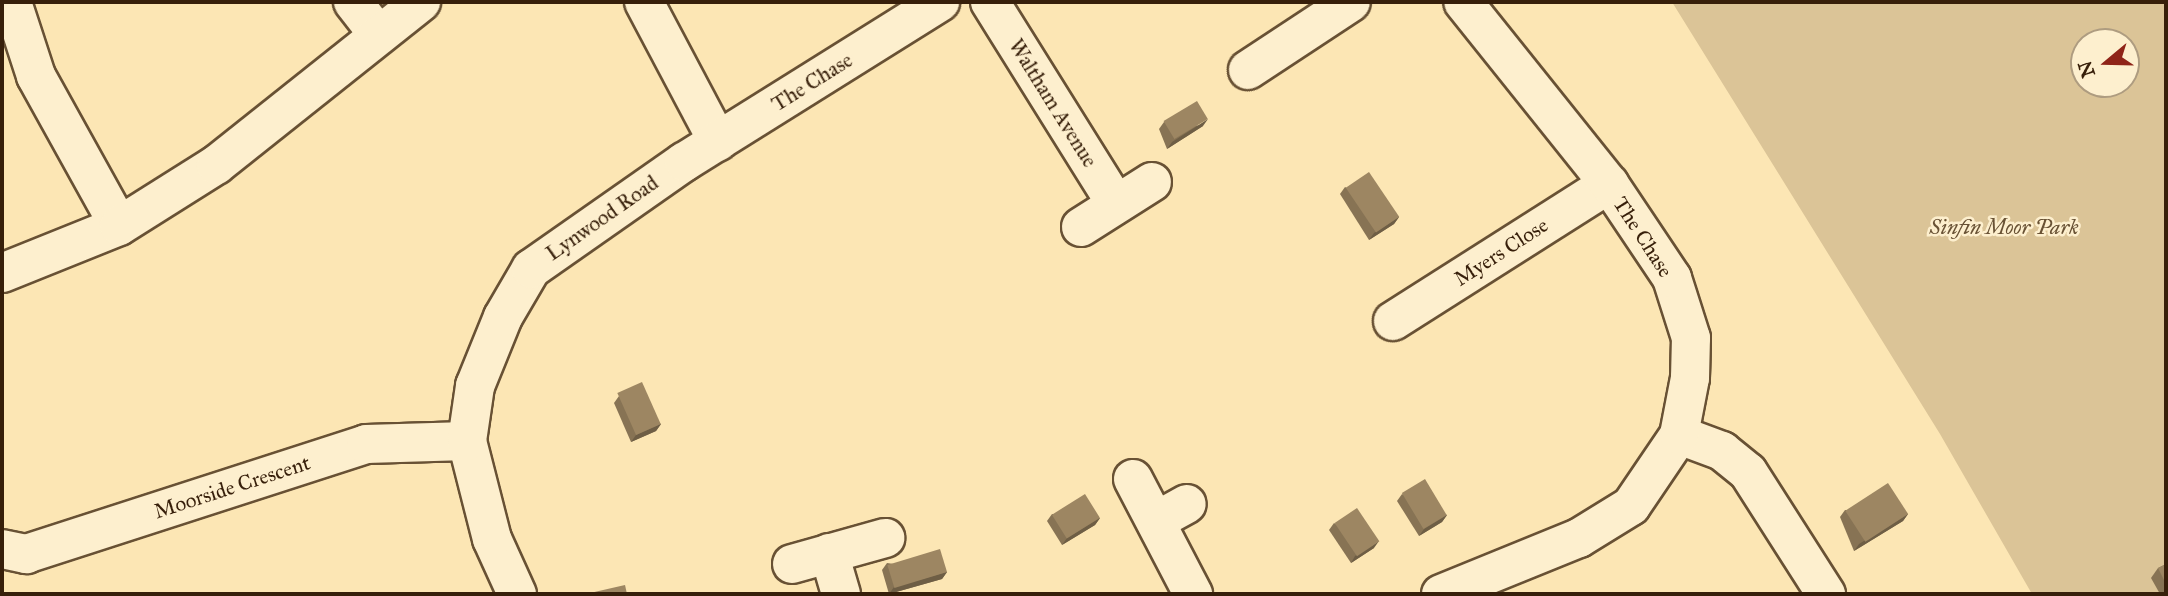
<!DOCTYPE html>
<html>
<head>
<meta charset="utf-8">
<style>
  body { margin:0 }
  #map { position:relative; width:2168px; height:596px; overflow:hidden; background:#fce6b4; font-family:"IM FELL Great Primer",serif }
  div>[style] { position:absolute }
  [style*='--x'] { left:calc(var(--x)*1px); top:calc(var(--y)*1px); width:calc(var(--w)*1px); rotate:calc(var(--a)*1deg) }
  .green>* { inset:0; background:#dbc497 }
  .roads { filter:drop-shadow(2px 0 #685134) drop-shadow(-2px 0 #685134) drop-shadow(0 2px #685134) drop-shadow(0 -2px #685134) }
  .minor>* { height:38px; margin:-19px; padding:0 19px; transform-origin:19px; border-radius:19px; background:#fdefce }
  .wall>* { inset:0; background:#877354 }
  .shaded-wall>* { inset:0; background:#6e5e45 }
  .building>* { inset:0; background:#9d8662; transform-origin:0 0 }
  span { translate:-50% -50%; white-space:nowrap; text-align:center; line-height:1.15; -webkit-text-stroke:5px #fdefce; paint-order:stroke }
  .street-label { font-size:21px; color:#371f0a }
  .park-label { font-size:21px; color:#685134; font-style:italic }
  .frame { position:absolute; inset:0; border:4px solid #371f0a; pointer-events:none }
  .north { position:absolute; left:2070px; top:28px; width:70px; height:70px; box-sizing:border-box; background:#fdefce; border:2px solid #ae9c80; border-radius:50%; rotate:251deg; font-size:19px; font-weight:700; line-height:28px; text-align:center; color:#371f0a }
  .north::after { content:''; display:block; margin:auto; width:24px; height:32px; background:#8f2418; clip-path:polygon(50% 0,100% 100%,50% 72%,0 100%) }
</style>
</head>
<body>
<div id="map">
  <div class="green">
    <div style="clip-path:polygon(evenodd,1672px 2px,2166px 2px,2166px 594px,2032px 594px,1940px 434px,1672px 2px,2084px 42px,2126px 42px,2126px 84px,2084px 84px,2084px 42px)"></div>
  </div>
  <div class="roads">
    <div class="minor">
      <div style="--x:12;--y:2;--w:78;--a:72"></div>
      <div style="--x:36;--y:76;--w:171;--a:61"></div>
      <div style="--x:353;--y:2;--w:39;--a:52"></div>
      <div style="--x:644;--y:2;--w:158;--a:62.1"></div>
      <div style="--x:990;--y:2;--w:238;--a:58"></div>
      <div style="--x:1248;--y:70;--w:123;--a:-33.4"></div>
      <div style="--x:1081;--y:227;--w:84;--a:-32.4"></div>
      <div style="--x:2;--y:273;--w:126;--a:-21.9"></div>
      <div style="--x:119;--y:226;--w:115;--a:-32.2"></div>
      <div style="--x:216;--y:165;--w:262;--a:-38.5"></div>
      <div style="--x:1393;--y:321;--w:256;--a:-32.4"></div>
      <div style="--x:1679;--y:435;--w:46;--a:20.4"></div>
      <div style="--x:1722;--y:451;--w:33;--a:39"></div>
      <div style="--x:1748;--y:472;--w:145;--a:57.4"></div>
      <div style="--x:1133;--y:479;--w:130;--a:62.4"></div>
      <div style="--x:1156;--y:521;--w:35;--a:-29"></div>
      <div style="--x:2;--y:549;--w:25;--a:12"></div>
      <div style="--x:26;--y:554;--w:357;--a:-17.9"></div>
      <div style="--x:366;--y:444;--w:101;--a:-1.7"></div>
      <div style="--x:829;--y:553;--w:43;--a:73.7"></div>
      <div style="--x:792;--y:564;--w:97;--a:-15.6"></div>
      <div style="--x:517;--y:594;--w:60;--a:-114.4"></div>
      <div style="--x:492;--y:539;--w:101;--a:-104.3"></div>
      <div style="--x:467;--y:441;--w:56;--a:-81.7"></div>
      <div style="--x:475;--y:386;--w:74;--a:-67.9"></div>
      <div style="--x:503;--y:317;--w:56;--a:-59.7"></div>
      <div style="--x:531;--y:269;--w:187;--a:-35"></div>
      <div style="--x:684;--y:162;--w:302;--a:-32"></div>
      <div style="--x:1441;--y:594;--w:149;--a:-22.1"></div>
      <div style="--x:1579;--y:538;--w:61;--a:-31.6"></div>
      <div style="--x:1631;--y:506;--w:86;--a:-55.9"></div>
      <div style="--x:1679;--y:435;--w:58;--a:-79.1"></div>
      <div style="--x:1690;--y:378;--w:40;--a:-88.6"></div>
      <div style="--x:1691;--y:338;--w:63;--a:-107.6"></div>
      <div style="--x:1672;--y:278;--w:113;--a:-123.8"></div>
      <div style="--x:1609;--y:184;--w:233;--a:-128.7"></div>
    </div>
  </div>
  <div class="wall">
    <div style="clip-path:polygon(1164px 122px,1203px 126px,1167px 149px,1159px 129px)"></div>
    <div style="clip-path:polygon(1345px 187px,1399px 217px,1394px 224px,1369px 240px,1340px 194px)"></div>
    <div style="clip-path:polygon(619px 396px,661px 424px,656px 431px,631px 442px,614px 403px)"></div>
    <div style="clip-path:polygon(1402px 494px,1447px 515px,1442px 522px,1419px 536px,1397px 501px)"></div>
    <div style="clip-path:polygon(1845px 510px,1908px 514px,1903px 521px,1854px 551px,1840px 517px)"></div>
    <div style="clip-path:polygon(1052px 514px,1100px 518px,1095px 525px,1062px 545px,1047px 521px)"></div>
    <div style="clip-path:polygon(1334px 523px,1374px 548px,1351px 563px,1329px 530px)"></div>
    <div style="clip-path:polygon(887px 563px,947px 572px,942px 579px,889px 594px,882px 570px)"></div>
    <div style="clip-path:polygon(2166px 564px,2166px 594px,2160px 594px,2151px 578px,2158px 568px)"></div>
  </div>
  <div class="shaded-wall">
    <div style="clip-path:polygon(1208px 119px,1203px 126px,1167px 149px,1172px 142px)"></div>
    <div style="clip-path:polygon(1399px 217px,1394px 224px,1369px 240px,1374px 233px)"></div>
    <div style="clip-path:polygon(661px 424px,656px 431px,631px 442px,636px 435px)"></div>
    <div style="clip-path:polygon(1908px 514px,1903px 521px,1854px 551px,1859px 544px)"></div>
    <div style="clip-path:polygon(1447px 515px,1442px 522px,1419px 536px,1424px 529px)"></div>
    <div style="clip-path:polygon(1100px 518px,1095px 525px,1062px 545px,1067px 538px)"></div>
    <div style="clip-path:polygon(1379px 541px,1374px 548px,1351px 563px,1355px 556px)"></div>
    <div style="clip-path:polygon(947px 572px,942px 579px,889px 594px,894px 587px)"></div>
  </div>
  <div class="building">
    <div style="left:1197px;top:101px;width:21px;height:39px;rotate:59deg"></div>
    <div style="left:1369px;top:172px;width:54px;height:28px;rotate:56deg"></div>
    <div style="left:642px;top:382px;width:46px;height:27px;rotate:66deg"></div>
    <div style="left:1425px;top:479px;width:42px;height:27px;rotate:59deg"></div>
    <div style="left:1888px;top:483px;width:37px;height:51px;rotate:57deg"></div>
    <div style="left:1085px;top:494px;width:28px;height:39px;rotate:58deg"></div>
    <div style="left:1357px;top:508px;width:40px;height:27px;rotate:56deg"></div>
    <div style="left:940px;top:549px;width:24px;height:55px;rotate:73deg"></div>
    <div style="clip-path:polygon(2166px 564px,2166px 584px,2158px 568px)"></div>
    <div style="clip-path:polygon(625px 585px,627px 594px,590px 594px,590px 593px)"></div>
  </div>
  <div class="street-label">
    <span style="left:812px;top:82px;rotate:-32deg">The Chase</span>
    <span style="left:1053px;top:103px;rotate:58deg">Waltham Avenue</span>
    <span style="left:602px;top:218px;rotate:-35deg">Lynwood Road</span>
    <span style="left:1643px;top:237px;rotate:57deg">The Chase</span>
    <span style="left:1501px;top:252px;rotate:-33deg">Myers Close</span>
    <span style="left:232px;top:487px;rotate:-18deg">Moorside Crescent</span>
  </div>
  <div class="park-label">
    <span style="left:2004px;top:227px">Sinfin Moor Park</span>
  </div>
  <div class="frame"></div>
  <div class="north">N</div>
</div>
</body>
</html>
